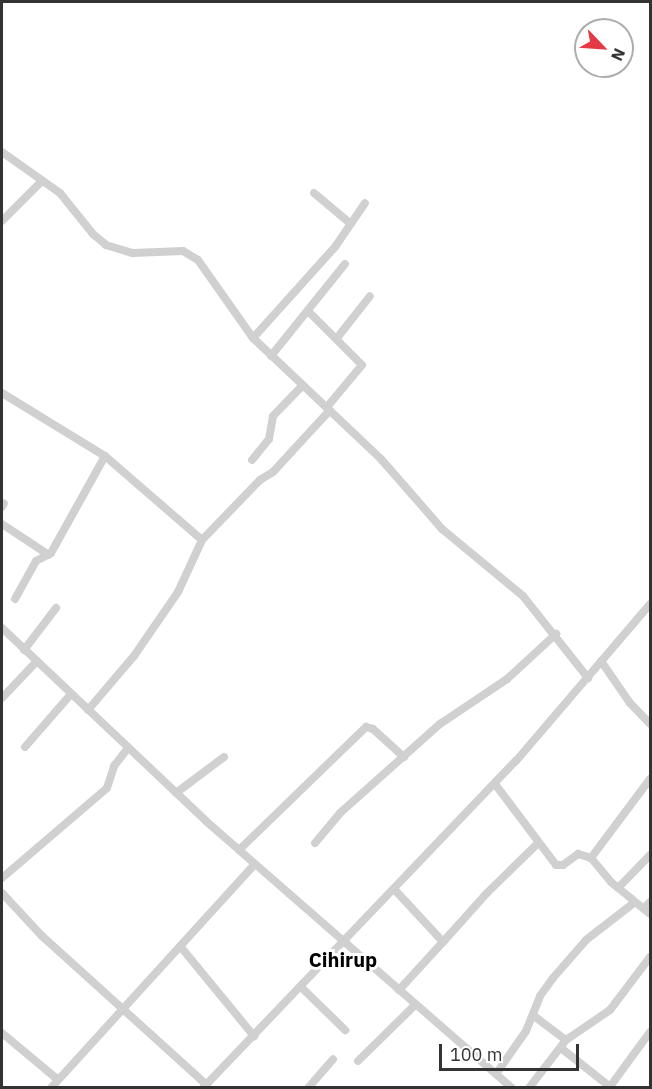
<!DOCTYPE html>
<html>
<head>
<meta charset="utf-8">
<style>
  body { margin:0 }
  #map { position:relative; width:652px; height:1089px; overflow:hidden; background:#fff; font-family:"IBM Plex Sans",sans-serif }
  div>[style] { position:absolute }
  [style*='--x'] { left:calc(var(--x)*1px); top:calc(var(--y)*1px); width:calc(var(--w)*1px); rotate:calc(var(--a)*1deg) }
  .street>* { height:8px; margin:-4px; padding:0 4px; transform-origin:4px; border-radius:4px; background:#d0d0d0 }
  span { translate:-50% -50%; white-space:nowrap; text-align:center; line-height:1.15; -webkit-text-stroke:6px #fff; paint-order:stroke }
  .quarter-label { font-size:20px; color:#000; font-weight:700 }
  .frame { position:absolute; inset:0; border:3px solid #333; pointer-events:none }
  .north { position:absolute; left:574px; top:18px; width:60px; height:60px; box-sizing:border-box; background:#fff; border:2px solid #adadad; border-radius:50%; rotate:115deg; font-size:16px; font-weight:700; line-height:24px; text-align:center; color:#333 }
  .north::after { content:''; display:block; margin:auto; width:21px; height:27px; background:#e63946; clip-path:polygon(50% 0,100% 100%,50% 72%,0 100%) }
  .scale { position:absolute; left:439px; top:1044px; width:140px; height:27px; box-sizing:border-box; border:3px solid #333; border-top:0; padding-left:8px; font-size:18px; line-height:21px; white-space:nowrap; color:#333; -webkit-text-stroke:4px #fff; paint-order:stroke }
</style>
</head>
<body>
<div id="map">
  <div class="street">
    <div style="--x:2;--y:152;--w:71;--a:35.3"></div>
    <div style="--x:60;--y:193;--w:53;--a:51.2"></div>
    <div style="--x:93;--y:234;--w:17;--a:40"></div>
    <div style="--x:106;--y:245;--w:28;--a:17"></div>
    <div style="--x:133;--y:253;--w:50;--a:-2.3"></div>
    <div style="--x:183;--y:251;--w:17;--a:31"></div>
    <div style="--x:198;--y:260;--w:95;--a:54.8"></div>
    <div style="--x:253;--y:338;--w:176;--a:43.4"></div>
    <div style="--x:381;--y:459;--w:93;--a:48.9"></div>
    <div style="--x:442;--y:529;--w:105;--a:39.6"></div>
    <div style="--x:523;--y:596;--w:105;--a:51.6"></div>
    <div style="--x:314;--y:193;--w:48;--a:40"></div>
    <div style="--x:2;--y:221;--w:57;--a:-45"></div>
    <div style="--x:308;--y:311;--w:76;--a:45"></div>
    <div style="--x:362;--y:365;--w:55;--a:129.8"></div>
    <div style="--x:253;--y:338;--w:122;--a:-48"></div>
    <div style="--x:335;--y:247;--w:53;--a:-55.7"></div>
    <div style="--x:337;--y:338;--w:53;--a:-51.8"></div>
    <div style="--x:271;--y:356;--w:118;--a:-51.2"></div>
    <div style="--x:2;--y:393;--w:121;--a:31.5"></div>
    <div style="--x:105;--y:456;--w:128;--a:40.9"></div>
    <div style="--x:252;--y:460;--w:27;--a:-51"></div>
    <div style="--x:269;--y:439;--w:23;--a:-80"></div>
    <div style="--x:273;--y:416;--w:43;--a:-45.9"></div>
    <div style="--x:2;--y:507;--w:4;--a:-63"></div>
    <div style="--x:2;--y:524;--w:56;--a:33.4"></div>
    <div style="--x:15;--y:599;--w:43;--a:-61.1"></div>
    <div style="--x:36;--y:561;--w:17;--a:-28"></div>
    <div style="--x:51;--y:553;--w:111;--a:-60.9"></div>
    <div style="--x:2;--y:628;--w:282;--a:43.4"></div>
    <div style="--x:207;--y:822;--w:405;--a:41.1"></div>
    <div style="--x:24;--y:650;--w:53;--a:-52.7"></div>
    <div style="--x:601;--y:661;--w:51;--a:55.4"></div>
    <div style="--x:630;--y:703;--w:29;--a:46"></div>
    <div style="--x:2;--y:698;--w:51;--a:-46.6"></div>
    <div style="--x:88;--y:710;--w:71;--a:-49.6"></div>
    <div style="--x:134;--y:656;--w:78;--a:-55.5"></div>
    <div style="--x:178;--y:592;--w:57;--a:-65.2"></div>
    <div style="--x:202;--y:540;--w:83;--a:-46"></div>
    <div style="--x:260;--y:480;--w:15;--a:-32"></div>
    <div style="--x:273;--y:472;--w:84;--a:-47.4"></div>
    <div style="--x:25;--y:747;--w:70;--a:-49"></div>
    <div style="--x:650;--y:779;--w:99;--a:126.8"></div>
    <div style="--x:591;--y:858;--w:31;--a:50"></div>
    <div style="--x:611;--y:882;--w:50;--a:39.4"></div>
    <div style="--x:495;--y:784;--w:101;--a:53"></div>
    <div style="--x:556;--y:865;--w:7;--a:0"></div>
    <div style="--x:563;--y:865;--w:19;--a:-36"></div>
    <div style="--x:578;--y:854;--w:14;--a:17"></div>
    <div style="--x:176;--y:793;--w:60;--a:-36.9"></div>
    <div style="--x:315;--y:843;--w:39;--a:-50"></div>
    <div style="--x:340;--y:813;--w:134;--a:-41.7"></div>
    <div style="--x:440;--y:724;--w:81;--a:-33.9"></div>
    <div style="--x:507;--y:679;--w:67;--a:-42.6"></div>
    <div style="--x:239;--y:850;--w:177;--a:-44.1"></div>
    <div style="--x:366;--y:727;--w:7;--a:16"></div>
    <div style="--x:373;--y:729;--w:42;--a:42.1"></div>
    <div style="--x:2;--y:878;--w:138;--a:-40.6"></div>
    <div style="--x:107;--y:788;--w:23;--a:-72"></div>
    <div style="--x:114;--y:766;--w:23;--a:-52"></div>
    <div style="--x:618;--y:888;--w:46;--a:-45.9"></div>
    <div style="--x:394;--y:889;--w:72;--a:47.2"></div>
    <div style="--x:443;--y:942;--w:66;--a:-48.1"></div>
    <div style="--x:487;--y:893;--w:71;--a:-44.4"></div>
    <div style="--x:2;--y:893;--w:59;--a:47.1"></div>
    <div style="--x:42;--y:936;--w:221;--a:42.1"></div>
    <div style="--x:644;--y:908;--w:8;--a:-45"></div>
    <div style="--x:180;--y:946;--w:117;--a:50.6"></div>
    <div style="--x:301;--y:987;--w:62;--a:44.3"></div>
    <div style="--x:399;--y:990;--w:65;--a:-47.5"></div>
    <div style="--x:534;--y:1016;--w:40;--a:37"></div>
    <div style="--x:2;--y:1033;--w:72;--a:39.9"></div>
    <div style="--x:561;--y:1048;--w:61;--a:38.4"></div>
    <div style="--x:358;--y:1061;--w:81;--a:-44.5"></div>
    <div style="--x:496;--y:1074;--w:52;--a:-55.1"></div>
    <div style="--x:526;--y:1031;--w:38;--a:-68"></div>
    <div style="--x:540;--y:996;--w:22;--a:-54"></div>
    <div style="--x:553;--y:978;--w:50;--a:-49"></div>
    <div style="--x:586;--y:940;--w:62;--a:-37.8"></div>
    <div style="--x:51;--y:1088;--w:303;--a:-47.7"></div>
    <div style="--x:203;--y:1088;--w:453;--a:-46.3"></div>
    <div style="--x:516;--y:761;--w:206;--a:-49.5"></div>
    <div style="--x:308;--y:1088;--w:38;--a:-49"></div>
    <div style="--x:529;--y:1088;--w:61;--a:-52.4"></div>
    <div style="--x:566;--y:1040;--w:53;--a:-34.3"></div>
    <div style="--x:610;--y:1010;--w:66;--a:-53"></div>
    <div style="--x:609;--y:1088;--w:69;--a:-53.8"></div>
  </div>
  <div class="quarter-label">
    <span style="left:343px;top:959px">Cihirup</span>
  </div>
  <div class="frame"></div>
  <div class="north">N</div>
  <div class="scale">100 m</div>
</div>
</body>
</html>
